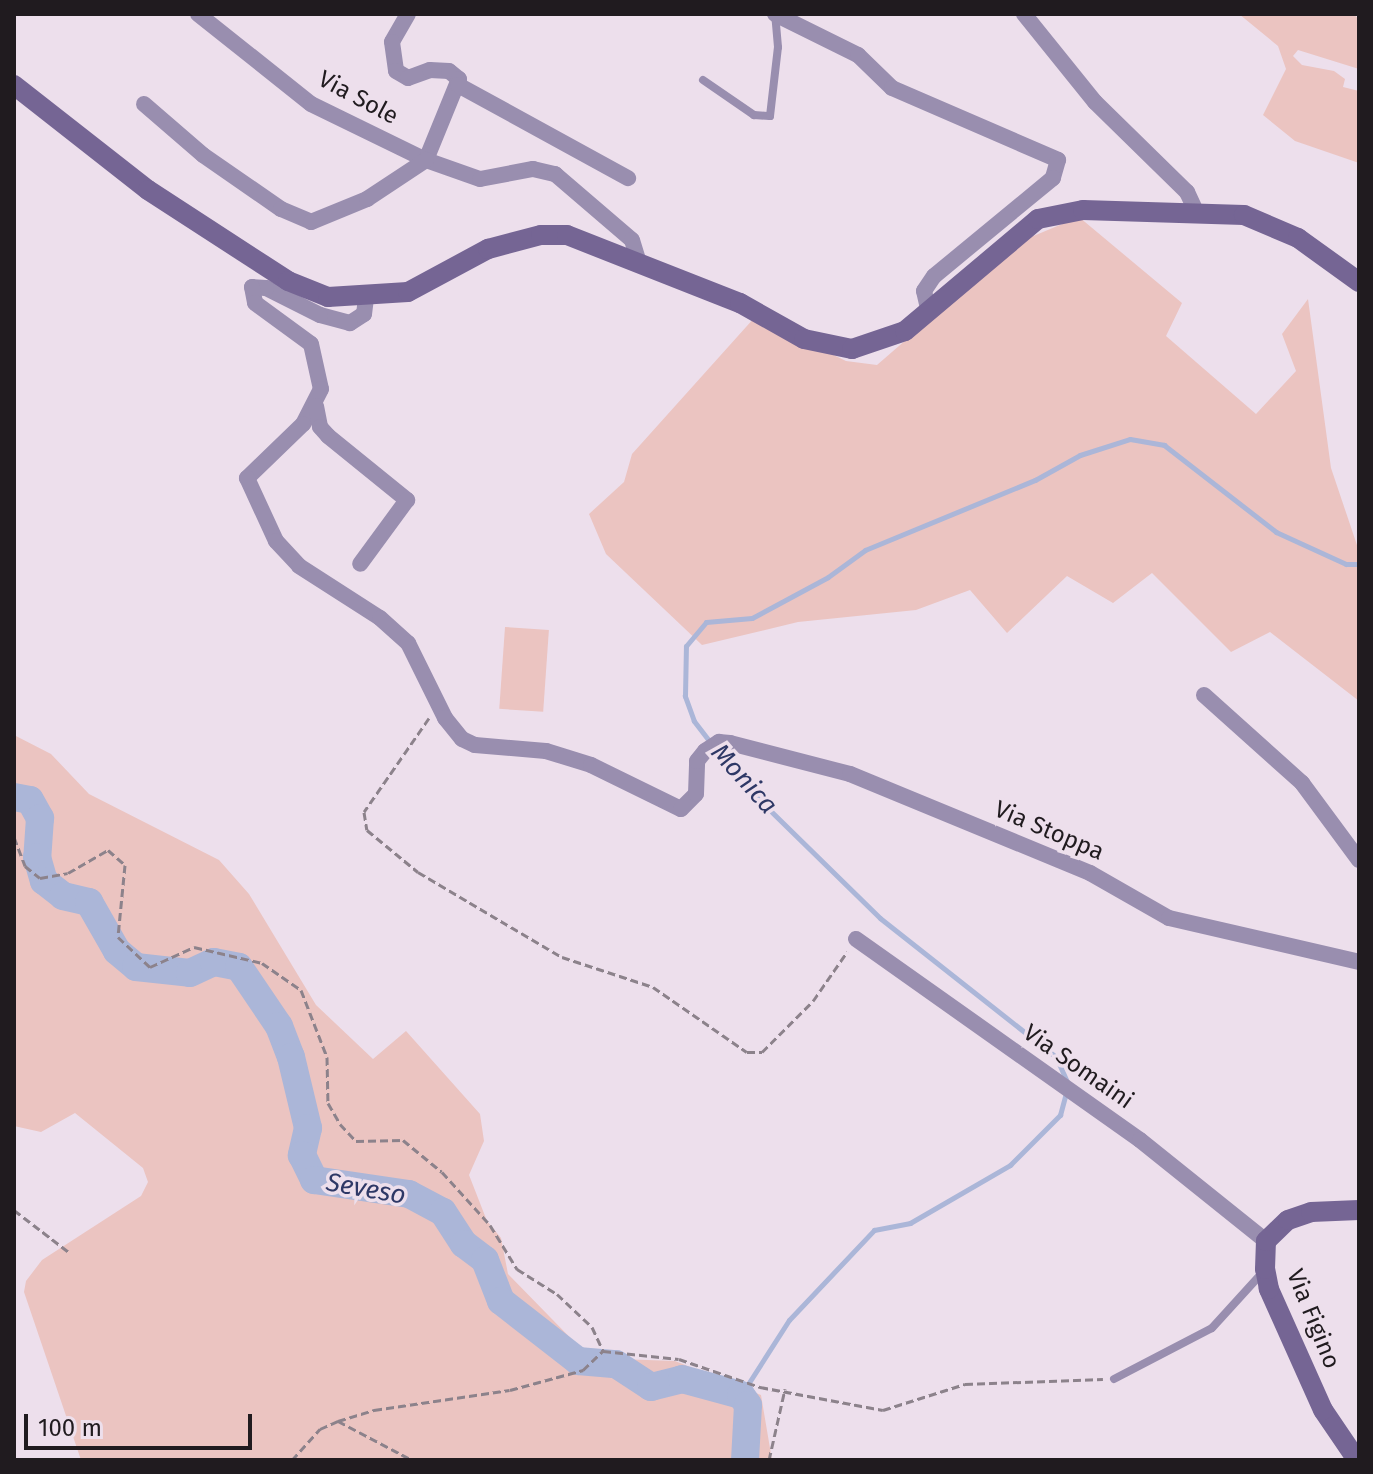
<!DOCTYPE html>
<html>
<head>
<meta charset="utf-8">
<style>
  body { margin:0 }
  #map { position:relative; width:1373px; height:1474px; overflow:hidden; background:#eddfec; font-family:"Fira Sans",sans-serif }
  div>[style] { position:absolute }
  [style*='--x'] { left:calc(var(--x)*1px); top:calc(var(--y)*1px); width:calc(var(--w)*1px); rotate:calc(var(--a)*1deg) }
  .green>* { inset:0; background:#ebc4c1; transform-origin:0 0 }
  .stream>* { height:5px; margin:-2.5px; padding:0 2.5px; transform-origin:2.5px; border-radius:2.5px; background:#abb6d8 }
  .river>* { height:28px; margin:-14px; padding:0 14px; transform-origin:14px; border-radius:14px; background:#abb6d8 }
  .path>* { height:3px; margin-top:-1.5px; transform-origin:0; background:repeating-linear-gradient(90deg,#8c828b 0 8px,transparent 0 12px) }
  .lane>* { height:8px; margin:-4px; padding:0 4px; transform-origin:4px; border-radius:4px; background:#998eaf }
  .street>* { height:16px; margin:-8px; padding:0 8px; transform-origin:8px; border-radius:8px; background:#998eaf }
  .secondary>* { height:20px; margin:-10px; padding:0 10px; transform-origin:10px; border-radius:10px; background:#756594 }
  span { translate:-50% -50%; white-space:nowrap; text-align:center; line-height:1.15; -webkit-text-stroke:7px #eddfec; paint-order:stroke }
  .street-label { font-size:24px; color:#201b1f }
  .water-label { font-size:26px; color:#2e3866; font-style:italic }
  .frame { position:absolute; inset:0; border:16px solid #201b1f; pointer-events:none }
  .scale { position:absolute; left:24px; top:1414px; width:228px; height:36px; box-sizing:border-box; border:4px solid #201b1f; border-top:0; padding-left:10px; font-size:24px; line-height:28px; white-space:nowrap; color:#201b1f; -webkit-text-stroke:6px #eddfec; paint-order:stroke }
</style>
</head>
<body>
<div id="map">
  <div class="green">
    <div style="clip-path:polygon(1239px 14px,1353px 14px,1359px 19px,1359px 69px,1298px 50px,1293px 56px,1302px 65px,1334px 71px,1345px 79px,1343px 87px,1359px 91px,1359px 163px,1295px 141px,1263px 115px,1286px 69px,1278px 46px)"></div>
    <div style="clip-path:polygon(1079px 217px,1182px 303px,1166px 336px,1256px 414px,1296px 371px,1282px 334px,1308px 299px,1331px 468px,1359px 551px,1359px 701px,1270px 632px,1231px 652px,1152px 573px,1113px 603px,1067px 576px,1007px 633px,970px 590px,916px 610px,798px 622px,702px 645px,606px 554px,589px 514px,624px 482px,632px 454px,755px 317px,846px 361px,877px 365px,1019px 242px)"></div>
    <div style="left:505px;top:627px;width:44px;height:82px;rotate:4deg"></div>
    <div style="clip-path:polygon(14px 735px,51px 754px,89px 794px,219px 860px,249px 894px,316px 1005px,373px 1059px,406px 1031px,480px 1114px,484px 1141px,469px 1175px,487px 1221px,501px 1238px,508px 1274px,590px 1358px,675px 1361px,761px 1395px,772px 1460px,81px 1460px,24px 1292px,26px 1281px,42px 1260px,141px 1196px,148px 1182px,143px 1168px,75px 1113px,41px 1132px,14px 1126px)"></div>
  </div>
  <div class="stream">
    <div style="--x:1068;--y:1084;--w:30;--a:-114"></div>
    <div style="--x:1056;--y:1057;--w:224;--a:-141.7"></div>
    <div style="--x:880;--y:918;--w:196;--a:-135.6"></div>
    <div style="--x:740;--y:781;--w:76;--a:-127.5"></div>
    <div style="--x:694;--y:721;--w:27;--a:-110"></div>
    <div style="--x:685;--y:696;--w:50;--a:-88.9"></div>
    <div style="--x:686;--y:646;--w:31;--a:-50"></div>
    <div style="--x:706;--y:622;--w:46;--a:-5"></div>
    <div style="--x:752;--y:618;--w:86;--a:-28.3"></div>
    <div style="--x:828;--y:577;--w:46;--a:-36.1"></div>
    <div style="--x:865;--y:550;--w:184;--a:-22.4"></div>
    <div style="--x:1035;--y:480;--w:51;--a:-29.1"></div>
    <div style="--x:1080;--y:455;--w:52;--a:-17.7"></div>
    <div style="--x:1130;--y:439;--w:35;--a:10"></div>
    <div style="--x:1164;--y:445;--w:142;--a:37.8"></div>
    <div style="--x:1276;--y:532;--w:77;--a:24.6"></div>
    <div style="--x:1346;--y:564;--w:13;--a:0"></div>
    <div style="--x:741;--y:1395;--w:89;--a:-57.4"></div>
    <div style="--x:789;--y:1320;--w:124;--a:-46.6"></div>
    <div style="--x:874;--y:1230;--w:37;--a:-11"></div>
    <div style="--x:910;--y:1223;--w:116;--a:-30.1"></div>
    <div style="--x:1010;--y:1165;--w:71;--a:-45"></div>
    <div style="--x:1060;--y:1115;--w:23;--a:-75"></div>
  </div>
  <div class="river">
    <div style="--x:14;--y:797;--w:16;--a:11"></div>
    <div style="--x:30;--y:800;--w:21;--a:61"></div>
    <div style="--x:40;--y:818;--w:39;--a:94"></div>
    <div style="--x:37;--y:857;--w:25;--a:74"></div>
    <div style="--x:44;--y:881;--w:24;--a:38"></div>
    <div style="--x:63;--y:896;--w:27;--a:13"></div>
    <div style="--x:89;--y:902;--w:56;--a:60.3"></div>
    <div style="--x:117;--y:951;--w:25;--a:40"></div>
    <div style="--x:136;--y:967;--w:54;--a:6.3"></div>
    <div style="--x:190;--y:973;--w:26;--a:-25"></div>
    <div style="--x:214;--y:962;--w:25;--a:11"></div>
    <div style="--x:239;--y:967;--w:71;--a:55.9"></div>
    <div style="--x:279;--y:1026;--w:33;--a:69"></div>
    <div style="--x:291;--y:1057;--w:73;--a:76.5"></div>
    <div style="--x:308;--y:1128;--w:28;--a:103"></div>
    <div style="--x:302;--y:1155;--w:28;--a:64"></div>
    <div style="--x:314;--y:1180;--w:96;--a:8.4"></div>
    <div style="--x:409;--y:1194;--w:38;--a:28"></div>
    <div style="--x:443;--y:1212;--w:38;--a:57"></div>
    <div style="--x:464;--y:1244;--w:26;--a:37"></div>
    <div style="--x:485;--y:1260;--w:44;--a:68.7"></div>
    <div style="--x:501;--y:1301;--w:98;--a:37.9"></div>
    <div style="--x:578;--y:1361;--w:38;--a:5"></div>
    <div style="--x:616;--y:1364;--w:42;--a:33.3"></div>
    <div style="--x:651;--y:1387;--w:32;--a:-14"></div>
    <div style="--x:682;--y:1379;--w:61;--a:15.2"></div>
    <div style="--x:741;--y:1395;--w:12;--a:55"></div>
    <div style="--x:748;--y:1405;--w:55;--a:93.1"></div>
  </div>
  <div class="path">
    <div style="--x:429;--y:718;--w:114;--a:124.7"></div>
    <div style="--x:364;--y:812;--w:18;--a:81"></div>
    <div style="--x:367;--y:830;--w:66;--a:39.5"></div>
    <div style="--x:418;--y:872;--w:167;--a:30.6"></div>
    <div style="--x:562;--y:957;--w:96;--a:18.2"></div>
    <div style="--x:653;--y:987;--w:114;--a:34.7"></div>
    <div style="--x:747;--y:1052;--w:15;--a:0"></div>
    <div style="--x:762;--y:1052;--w:72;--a:-45"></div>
    <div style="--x:813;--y:1001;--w:60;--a:-55.2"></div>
    <div style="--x:14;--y:837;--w:31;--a:69"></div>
    <div style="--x:25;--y:866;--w:19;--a:39"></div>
    <div style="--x:40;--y:878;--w:28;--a:-10"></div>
    <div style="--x:68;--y:873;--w:46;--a:-29.9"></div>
    <div style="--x:108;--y:850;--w:23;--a:41"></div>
    <div style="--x:125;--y:865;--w:72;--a:95.6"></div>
    <div style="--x:118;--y:937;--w:44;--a:43.2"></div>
    <div style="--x:150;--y:967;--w:48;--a:-24.4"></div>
    <div style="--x:194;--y:947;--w:70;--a:13.2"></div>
    <div style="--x:262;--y:963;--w:47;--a:34.7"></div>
    <div style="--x:301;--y:990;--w:72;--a:68.8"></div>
    <div style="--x:327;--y:1057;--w:46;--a:88.8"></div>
    <div style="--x:328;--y:1103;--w:24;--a:60"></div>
    <div style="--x:340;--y:1124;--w:23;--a:47"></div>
    <div style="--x:356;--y:1141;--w:47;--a:-1.2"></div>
    <div style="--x:403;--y:1140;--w:50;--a:39.4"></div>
    <div style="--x:442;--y:1172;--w:72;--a:47.8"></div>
    <div style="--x:490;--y:1225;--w:52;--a:58.5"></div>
    <div style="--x:517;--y:1269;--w:47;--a:32"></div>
    <div style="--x:557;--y:1294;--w:48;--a:43.3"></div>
    <div style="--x:592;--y:1327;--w:26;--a:65"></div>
    <div style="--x:14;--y:1210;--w:71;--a:37.5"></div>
    <div style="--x:338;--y:1421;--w:84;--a:27.8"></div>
    <div style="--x:292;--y:1460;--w:42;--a:-47.9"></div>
    <div style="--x:320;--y:1429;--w:20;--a:-24"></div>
    <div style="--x:338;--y:1421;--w:38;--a:-17"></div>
    <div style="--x:374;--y:1410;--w:137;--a:-8.4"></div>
    <div style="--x:510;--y:1390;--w:76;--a:-15.3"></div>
    <div style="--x:583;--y:1370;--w:28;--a:-44"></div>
    <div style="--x:603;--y:1351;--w:76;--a:6"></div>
    <div style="--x:679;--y:1359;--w:86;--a:19.1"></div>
    <div style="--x:760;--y:1387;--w:125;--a:10.6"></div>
    <div style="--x:883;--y:1410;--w:86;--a:-17.6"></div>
    <div style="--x:965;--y:1384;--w:138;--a:-2.1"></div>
    <div style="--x:769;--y:1460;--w:73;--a:-77.3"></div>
  </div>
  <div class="lane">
    <div style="--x:703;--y:80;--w:62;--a:34.5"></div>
    <div style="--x:754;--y:115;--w:16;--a:4"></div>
    <div style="--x:770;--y:116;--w:69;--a:-83.4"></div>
    <div style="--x:778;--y:47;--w:32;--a:-95"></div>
    <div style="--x:1114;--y:1379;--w:110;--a:-27.5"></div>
    <div style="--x:1212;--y:1328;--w:74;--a:-47.7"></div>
  </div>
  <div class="street">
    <div style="--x:198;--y:14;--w:144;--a:38.5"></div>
    <div style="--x:311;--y:104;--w:128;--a:26"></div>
    <div style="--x:408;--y:14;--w:32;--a:120"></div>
    <div style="--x:392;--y:42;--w:29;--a:82"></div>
    <div style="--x:396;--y:71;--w:14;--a:30"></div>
    <div style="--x:408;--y:78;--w:23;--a:-20"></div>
    <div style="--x:430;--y:70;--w:19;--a:3"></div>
    <div style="--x:449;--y:71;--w:13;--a:39"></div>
    <div style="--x:459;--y:79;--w:87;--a:112.2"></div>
    <div style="--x:426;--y:160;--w:57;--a:19.4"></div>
    <div style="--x:480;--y:179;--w:54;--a:-10.7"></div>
    <div style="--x:533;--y:169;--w:23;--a:13"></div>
    <div style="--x:555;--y:174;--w:101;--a:40.6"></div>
    <div style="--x:632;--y:240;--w:24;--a:73"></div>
    <div style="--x:775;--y:14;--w:93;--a:26.3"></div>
    <div style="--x:858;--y:55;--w:47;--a:44.1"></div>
    <div style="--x:892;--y:88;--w:181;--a:23.4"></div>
    <div style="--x:1058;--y:160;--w:19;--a:106"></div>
    <div style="--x:1053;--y:178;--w:154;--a:140.5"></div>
    <div style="--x:934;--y:276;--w:18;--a:124"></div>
    <div style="--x:924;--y:291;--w:22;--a:77"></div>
    <div style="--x:1024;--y:14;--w:113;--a:51.1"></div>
    <div style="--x:1095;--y:102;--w:129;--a:44.4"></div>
    <div style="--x:1187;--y:192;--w:21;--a:65"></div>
    <div style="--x:458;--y:85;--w:194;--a:28.7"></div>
    <div style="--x:144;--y:104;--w:78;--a:40.8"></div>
    <div style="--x:203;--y:155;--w:95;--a:34.7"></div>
    <div style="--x:281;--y:209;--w:33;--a:23"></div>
    <div style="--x:311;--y:222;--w:61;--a:-22.3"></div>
    <div style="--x:367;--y:199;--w:71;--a:-33.5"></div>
    <div style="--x:366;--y:298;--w:16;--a:97"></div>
    <div style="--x:364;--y:314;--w:17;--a:147"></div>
    <div style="--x:350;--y:323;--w:31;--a:-165"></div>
    <div style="--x:320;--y:315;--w:60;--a:-153.4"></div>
    <div style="--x:266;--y:288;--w:14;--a:-176"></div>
    <div style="--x:252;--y:287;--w:16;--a:79"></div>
    <div style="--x:255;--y:303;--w:69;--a:36.2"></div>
    <div style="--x:311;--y:344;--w:46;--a:77.5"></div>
    <div style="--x:321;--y:389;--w:39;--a:117"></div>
    <div style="--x:303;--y:424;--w:78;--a:136"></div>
    <div style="--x:247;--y:478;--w:69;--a:65.3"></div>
    <div style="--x:276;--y:541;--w:34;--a:47"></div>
    <div style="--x:299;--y:566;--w:96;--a:32.7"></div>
    <div style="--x:380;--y:618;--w:38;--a:42"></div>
    <div style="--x:408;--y:643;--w:84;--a:63.7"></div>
    <div style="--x:445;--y:718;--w:27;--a:51"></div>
    <div style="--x:462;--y:739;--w:14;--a:25"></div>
    <div style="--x:475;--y:745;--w:71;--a:4.8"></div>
    <div style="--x:546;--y:751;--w:47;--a:17.3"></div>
    <div style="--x:591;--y:765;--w:100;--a:26.1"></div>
    <div style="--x:681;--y:809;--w:21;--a:-45"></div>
    <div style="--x:696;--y:794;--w:33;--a:-88"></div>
    <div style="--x:697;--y:761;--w:13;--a:-51"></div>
    <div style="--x:705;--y:751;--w:17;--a:-33"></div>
    <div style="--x:719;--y:742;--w:11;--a:5"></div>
    <div style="--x:730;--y:743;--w:124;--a:14.5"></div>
    <div style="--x:850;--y:774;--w:260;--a:22.4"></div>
    <div style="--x:1090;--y:873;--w:91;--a:29.7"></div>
    <div style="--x:1169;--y:918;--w:195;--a:13"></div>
    <div style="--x:316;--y:406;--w:21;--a:79"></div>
    <div style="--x:320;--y:427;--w:12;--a:48"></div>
    <div style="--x:328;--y:436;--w:102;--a:39"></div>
    <div style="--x:407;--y:500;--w:79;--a:126.3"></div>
    <div style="--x:1204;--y:695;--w:132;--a:41.9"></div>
    <div style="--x:1302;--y:783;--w:96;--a:53.5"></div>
    <div style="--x:856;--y:939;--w:348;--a:35.3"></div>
    <div style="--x:1140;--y:1140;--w:161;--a:38.7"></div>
  </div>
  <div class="secondary">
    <div style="--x:14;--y:85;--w:170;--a:38.1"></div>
    <div style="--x:148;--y:190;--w:167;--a:33"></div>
    <div style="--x:288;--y:281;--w:43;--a:21.8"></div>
    <div style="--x:328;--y:297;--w:80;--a:-3.6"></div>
    <div style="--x:408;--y:292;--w:91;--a:-28.3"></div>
    <div style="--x:488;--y:249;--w:55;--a:-14.8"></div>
    <div style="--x:541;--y:235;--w:26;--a:0"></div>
    <div style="--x:567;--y:235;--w:186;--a:21.5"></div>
    <div style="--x:740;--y:303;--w:73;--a:29.4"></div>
    <div style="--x:804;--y:339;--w:49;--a:11.8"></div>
    <div style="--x:852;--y:349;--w:56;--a:-18.8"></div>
    <div style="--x:905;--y:331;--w:174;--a:-40.1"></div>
    <div style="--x:1038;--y:219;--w:46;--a:-11.3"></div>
    <div style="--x:1083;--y:210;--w:161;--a:1.8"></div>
    <div style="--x:1244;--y:215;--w:59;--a:23.1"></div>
    <div style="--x:1298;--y:238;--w:75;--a:35.8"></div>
    <div style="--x:1357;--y:1460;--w:60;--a:-124.2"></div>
    <div style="--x:1323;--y:1410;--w:133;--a:-114.1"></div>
    <div style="--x:1269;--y:1289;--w:20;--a:-101"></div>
    <div style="--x:1265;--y:1269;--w:28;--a:-88"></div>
    <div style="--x:1266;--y:1241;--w:30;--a:-44"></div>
    <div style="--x:1288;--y:1220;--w:24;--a:-19"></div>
    <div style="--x:1311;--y:1212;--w:48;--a:-2.4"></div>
  </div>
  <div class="street-label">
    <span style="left:358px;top:98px;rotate:28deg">Via Sole</span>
    <span style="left:1049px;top:831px;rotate:23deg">Via Stoppa</span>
    <span style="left:1078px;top:1067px;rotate:35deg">Via Somaini</span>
    <span style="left:1313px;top:1319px;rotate:68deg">Via Figino</span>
  </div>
  <div class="water-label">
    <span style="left:744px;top:779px;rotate:48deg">Monica</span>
    <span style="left:366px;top:1189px;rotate:10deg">Seveso</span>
  </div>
  <div class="frame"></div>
  <div class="scale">100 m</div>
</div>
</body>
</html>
